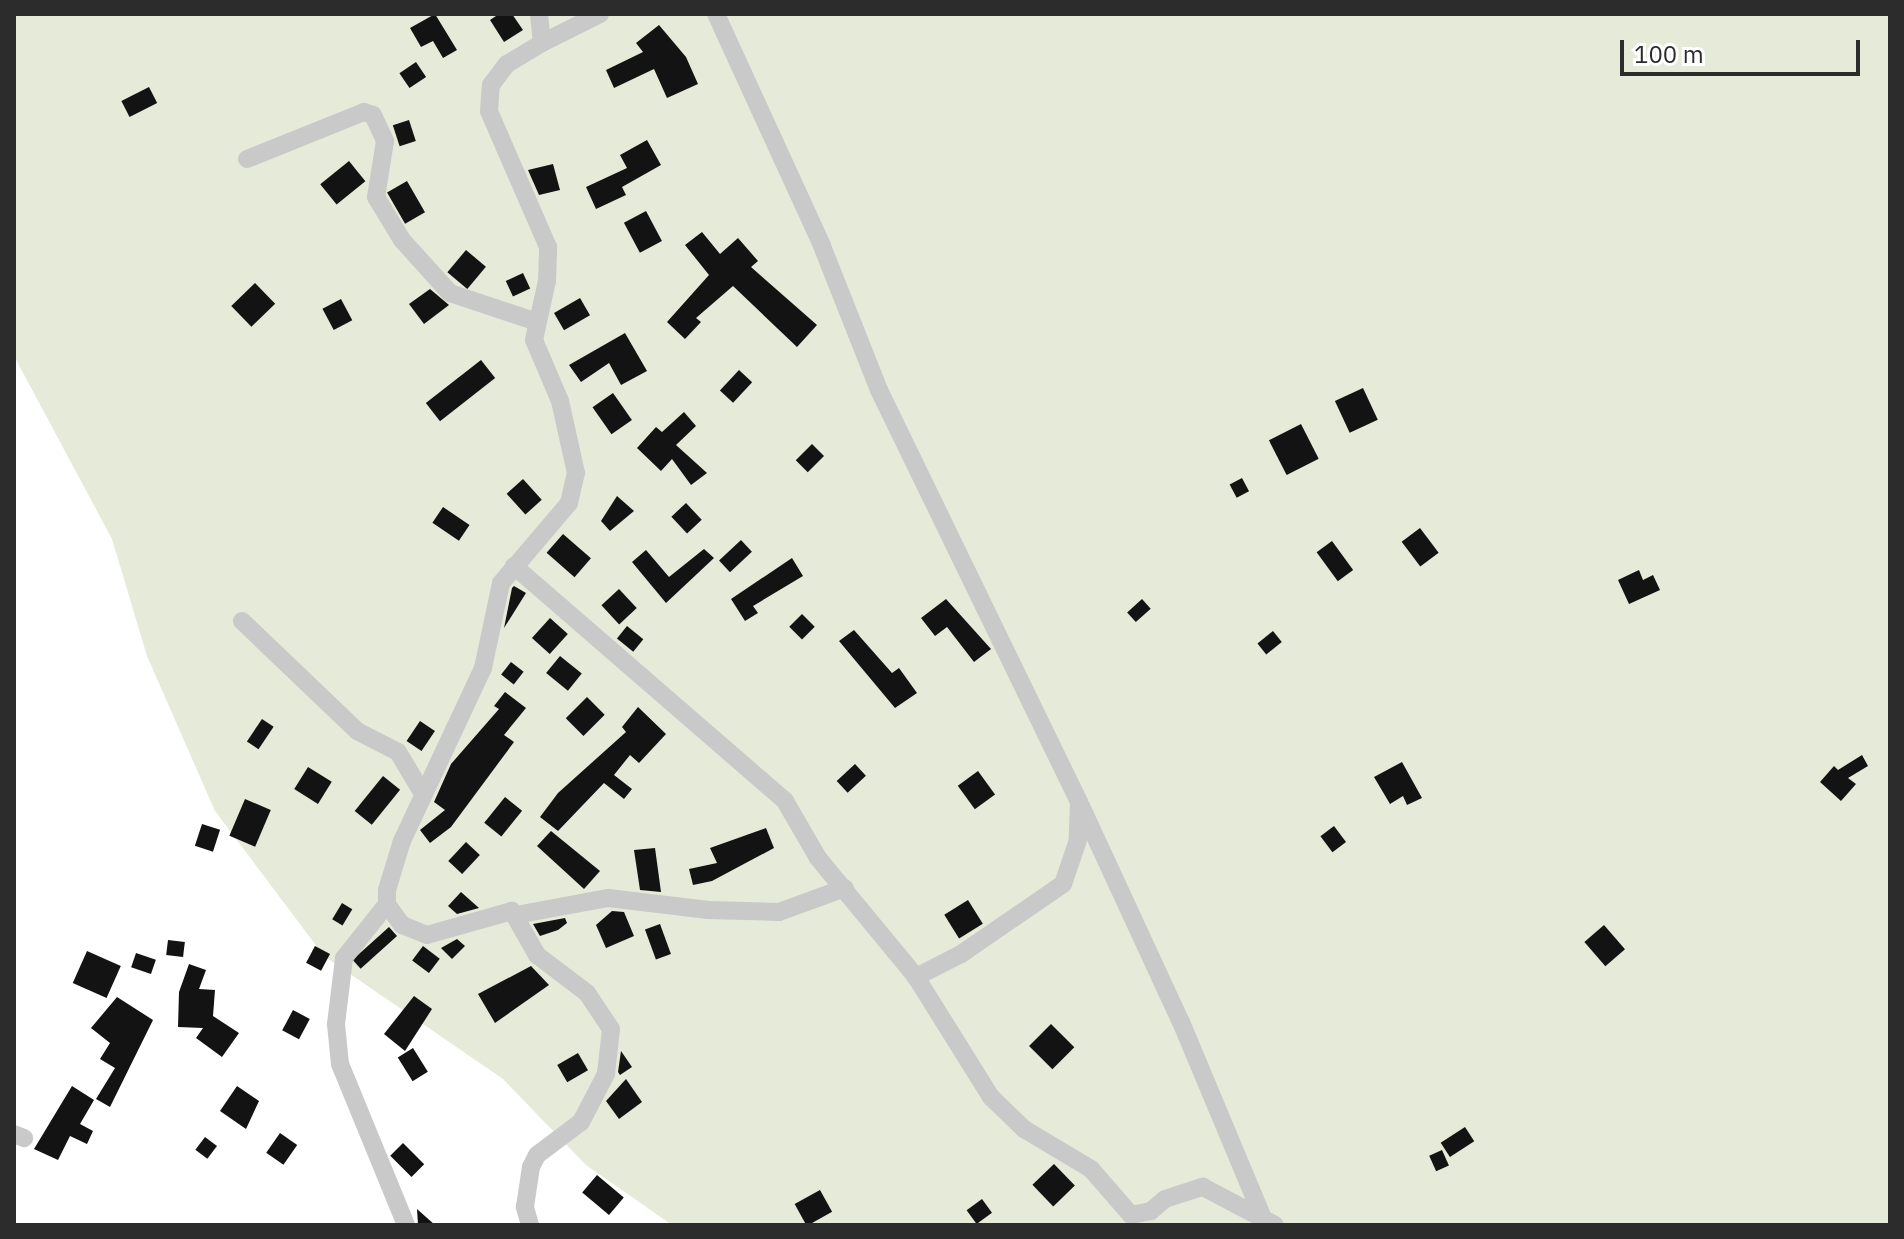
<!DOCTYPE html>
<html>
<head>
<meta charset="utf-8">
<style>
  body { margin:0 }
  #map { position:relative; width:1904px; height:1239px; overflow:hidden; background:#fff; font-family:"IBM Plex Sans",sans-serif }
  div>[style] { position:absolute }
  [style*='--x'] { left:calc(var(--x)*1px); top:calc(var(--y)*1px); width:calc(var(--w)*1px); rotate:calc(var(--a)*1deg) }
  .green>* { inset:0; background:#e5ebd8 }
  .building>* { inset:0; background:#131313; transform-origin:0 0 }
  .minor>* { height:18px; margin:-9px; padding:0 9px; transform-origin:9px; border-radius:9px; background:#c9c9c9 }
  span { translate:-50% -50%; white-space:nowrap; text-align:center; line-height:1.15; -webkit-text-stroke:8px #fff; paint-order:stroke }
  .frame { position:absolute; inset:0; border:16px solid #2c2c2c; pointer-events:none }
  .scale { position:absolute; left:1620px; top:40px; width:240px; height:36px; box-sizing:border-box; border:4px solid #2c2c2c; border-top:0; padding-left:10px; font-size:24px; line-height:28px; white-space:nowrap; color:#2c2c2c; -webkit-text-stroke:6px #fff; paint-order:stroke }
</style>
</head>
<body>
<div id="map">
  <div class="green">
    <div style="clip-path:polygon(14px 14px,1890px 14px,1890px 1225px,672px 1225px,586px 1165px,503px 1079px,324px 956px,215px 811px,147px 656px,112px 539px,14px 356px)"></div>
  </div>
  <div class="building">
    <div style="clip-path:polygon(435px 14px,457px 50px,443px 58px,433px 41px,421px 47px,410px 28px)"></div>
    <div style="clip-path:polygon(499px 14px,512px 14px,523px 30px,504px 42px,490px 20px)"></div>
    <div style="clip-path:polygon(659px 25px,686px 57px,698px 84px,667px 98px,654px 69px,614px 88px,606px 70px,643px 52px,636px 43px)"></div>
    <div style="left:416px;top:62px;width:18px;height:20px;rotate:56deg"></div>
    <div style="left:149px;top:87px;width:18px;height:31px;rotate:63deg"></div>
    <div style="left:409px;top:120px;width:22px;height:17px;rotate:72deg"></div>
    <div style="clip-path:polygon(647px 140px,661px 165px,622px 187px,626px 195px,596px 209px,586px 187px,627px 168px,620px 155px)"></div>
    <div style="left:349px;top:161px;width:26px;height:37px;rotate:51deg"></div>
    <div style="clip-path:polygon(553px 164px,560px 190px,539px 195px,528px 170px)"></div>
    <div style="left:407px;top:181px;width:36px;height:23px;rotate:60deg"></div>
    <div style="left:646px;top:211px;width:34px;height:25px;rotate:62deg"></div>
    <div style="clip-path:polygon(702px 232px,720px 254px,738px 238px,758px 261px,751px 267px,817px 325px,797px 347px,733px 286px,696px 318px,701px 322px,685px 339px,667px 322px,709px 275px,685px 245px)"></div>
    <div style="left:466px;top:250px;width:26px;height:29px;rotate:40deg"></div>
    <div style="left:523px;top:273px;width:17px;height:19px;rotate:65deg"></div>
    <div style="left:255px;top:283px;width:29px;height:33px;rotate:46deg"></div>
    <div style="clip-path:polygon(430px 289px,449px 305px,424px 324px,409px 304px)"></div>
    <div style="left:580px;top:298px;width:20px;height:30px;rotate:60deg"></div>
    <div style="left:341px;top:299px;width:24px;height:21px;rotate:62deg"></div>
    <div style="clip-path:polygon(625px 333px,647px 371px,621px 385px,609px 363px,581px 382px,569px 365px)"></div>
    <div style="left:481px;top:360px;width:23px;height:70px;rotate:52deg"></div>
    <div style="left:739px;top:370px;width:18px;height:28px;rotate:43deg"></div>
    <div style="left:1363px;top:388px;width:35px;height:31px;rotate:65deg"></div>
    <div style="left:613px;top:393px;width:33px;height:25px;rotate:55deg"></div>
    <div style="clip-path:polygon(684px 412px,696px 426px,676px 445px,707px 473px,691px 485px,672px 459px,661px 471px,637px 448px,656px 427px,662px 432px)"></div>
    <div style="left:1301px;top:424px;width:39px;height:36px;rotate:63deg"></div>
    <div style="left:812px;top:444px;width:17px;height:23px;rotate:45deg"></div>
    <div style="left:1242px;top:478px;width:15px;height:14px;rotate:62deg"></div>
    <div style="left:523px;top:479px;width:28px;height:22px;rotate:48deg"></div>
    <div style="clip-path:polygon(617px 496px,634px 511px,610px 531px,601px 521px)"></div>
    <div style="left:686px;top:503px;width:23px;height:20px;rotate:47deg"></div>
    <div style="left:443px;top:507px;width:32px;height:19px;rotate:34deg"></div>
    <div style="left:1420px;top:528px;width:31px;height:23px;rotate:53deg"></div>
    <div style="left:563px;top:534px;width:37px;height:25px;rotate:41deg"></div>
    <div style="left:741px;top:540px;width:16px;height:30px;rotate:47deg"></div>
    <div style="left:1332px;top:541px;width:36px;height:19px;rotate:54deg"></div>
    <div style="clip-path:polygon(704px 549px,714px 558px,666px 603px,632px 562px,646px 550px,669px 577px)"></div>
    <div style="clip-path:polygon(792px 558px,803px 576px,753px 606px,758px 613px,745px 621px,731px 599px)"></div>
    <div style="clip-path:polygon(1639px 570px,1643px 580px,1653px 575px,1660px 590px,1629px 604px,1618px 580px)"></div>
    <div style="clip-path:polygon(514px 586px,526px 593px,504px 628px,512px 588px)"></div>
    <div style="left:619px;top:589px;width:26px;height:24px;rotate:47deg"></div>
    <div style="clip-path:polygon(946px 599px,991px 649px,974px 662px,947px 627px,935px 636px,921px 618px)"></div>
    <div style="left:1142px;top:599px;width:13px;height:20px;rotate:48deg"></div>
    <div style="left:802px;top:614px;width:18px;height:18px;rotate:45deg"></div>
    <div style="left:550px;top:618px;width:24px;height:27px;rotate:42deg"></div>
    <div style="left:627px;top:626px;width:21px;height:16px;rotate:39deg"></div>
    <div style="clip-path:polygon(854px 630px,892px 673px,899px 668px,917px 693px,895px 708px,839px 641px)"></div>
    <div style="left:1273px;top:631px;width:14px;height:20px;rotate:51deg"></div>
    <div style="left:560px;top:656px;width:28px;height:22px;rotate:39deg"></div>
    <div style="left:511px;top:662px;width:16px;height:16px;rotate:38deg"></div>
    <div style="clip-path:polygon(505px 692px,526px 708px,504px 735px,514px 742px,451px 827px,430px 843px,420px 830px,445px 810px,434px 802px,451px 764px,499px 709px,494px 706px)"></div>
    <div style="left:587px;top:697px;width:25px;height:30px;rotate:45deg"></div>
    <div style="clip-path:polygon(638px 707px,666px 734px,639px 763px,630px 755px,614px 775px,632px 789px,624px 799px,604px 783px,558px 831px,540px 817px,558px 793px,626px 732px,622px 727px)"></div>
    <div style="left:262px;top:719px;width:14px;height:27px;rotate:34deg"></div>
    <div style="left:420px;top:721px;width:18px;height:24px;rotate:34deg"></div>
    <div style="clip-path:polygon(1862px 755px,1868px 766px,1848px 778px,1856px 784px,1841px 801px,1820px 782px,1834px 766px,1838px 770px)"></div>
    <div style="clip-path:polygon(1402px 762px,1422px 798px,1407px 805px,1403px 796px,1390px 804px,1374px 777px)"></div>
    <div style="left:855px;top:764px;width:16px;height:25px;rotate:47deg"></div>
    <div style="left:308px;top:767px;width:28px;height:26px;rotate:32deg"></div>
    <div style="left:978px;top:771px;width:29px;height:25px;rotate:54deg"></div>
    <div style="left:383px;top:776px;width:22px;height:45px;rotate:39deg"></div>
    <div style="left:505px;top:797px;width:22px;height:33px;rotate:39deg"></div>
    <div style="left:245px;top:799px;width:28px;height:40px;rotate:23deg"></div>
    <div style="left:202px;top:824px;width:19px;height:23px;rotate:18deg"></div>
    <div style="left:1334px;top:826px;width:20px;height:17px;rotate:53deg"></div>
    <div style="clip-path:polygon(766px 828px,774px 848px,712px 881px,693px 885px,689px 869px,717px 863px,710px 848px)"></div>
    <div style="clip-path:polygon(551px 831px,600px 871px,584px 889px,537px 846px)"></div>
    <div style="left:466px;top:842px;width:19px;height:26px;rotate:43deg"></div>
    <div style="clip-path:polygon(655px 848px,661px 892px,640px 890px,634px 850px)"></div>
    <div style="clip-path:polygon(461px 892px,479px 908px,457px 914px,448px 906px)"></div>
    <div style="left:968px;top:900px;width:28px;height:28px;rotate:58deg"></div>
    <div style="left:342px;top:903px;width:12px;height:19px;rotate:31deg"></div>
    <div style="clip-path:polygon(612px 911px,624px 912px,634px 936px,606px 948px,596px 925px)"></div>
    <div style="clip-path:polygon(565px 918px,567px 923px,558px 930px,540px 936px,533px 924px)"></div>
    <div style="left:660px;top:924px;width:32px;height:16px;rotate:70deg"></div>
    <div style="left:1604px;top:925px;width:32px;height:26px;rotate:49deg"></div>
    <div style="left:389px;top:927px;width:12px;height:49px;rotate:48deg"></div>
    <div style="clip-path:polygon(457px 939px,465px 946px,452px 959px,441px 948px)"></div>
    <div style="left:168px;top:940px;width:17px;height:15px;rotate:7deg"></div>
    <div style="left:315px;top:946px;width:17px;height:19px;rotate:28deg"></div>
    <div style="left:423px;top:946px;width:21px;height:18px;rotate:37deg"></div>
    <div style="left:87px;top:951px;width:37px;height:35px;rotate:24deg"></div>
    <div style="left:136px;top:953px;width:21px;height:15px;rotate:19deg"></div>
    <div style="clip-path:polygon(189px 964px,206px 970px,199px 989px,215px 990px,213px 1016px,239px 1033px,222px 1057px,196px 1038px,203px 1028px,178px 1027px,179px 992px)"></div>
    <div style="clip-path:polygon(531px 966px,549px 985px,495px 1023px,478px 994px)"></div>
    <div style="clip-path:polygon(414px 996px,432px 1009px,405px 1051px,384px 1034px)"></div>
    <div style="clip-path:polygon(117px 997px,153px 1020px,110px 1107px,96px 1099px,115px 1068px,100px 1059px,110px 1043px,91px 1028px)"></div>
    <div style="left:293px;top:1010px;width:19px;height:23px;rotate:28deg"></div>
    <div style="left:1051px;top:1024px;width:33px;height:31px;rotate:45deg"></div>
    <div style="left:413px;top:1048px;width:28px;height:18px;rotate:58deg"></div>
    <div style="clip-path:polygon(621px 1051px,632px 1067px,620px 1075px,618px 1072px)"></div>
    <div style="left:578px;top:1053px;width:20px;height:24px;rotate:60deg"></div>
    <div style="clip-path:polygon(626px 1079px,642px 1102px,619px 1119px,606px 1101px)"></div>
    <div style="clip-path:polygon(72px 1086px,94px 1100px,80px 1124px,93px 1131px,87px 1144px,70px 1136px,58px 1160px,34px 1149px)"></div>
    <div style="clip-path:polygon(237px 1086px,259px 1101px,246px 1129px,220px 1111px)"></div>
    <div style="left:1465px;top:1127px;width:17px;height:29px;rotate:57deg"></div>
    <div style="left:280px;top:1133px;width:21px;height:24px;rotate:35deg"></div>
    <div style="left:205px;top:1137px;width:15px;height:16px;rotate:37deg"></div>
    <div style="left:403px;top:1143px;width:30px;height:18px;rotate:45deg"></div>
    <div style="left:1442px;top:1150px;width:17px;height:14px;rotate:66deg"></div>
    <div style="left:1054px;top:1164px;width:30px;height:30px;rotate:46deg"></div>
    <div style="left:597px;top:1175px;width:35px;height:23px;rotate:40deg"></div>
    <div style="left:820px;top:1190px;width:25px;height:29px;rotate:61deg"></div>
    <div style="left:982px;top:1199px;width:17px;height:19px;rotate:54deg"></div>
    <div style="clip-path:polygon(417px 1209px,435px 1225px,418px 1225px)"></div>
  </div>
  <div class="minor">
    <div style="--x:716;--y:14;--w:255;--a:65.4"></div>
    <div style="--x:822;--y:246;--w:155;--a:68.4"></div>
    <div style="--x:879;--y:390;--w:458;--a:64.1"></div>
    <div style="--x:1079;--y:802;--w:38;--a:92"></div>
    <div style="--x:1078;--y:840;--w:46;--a:108.8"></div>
    <div style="--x:1063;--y:884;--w:124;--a:145.5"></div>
    <div style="--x:961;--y:954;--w:51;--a:152.9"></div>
    <div style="--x:542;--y:43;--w:65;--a:-26.6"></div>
    <div style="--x:247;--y:159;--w:126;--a:-21.9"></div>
    <div style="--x:364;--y:112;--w:9;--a:18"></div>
    <div style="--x:373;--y:115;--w:29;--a:65"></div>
    <div style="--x:385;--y:141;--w:57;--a:99.1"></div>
    <div style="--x:376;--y:197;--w:50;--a:58.8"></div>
    <div style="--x:402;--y:240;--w:72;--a:47.8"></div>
    <div style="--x:450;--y:293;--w:92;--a:18.4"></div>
    <div style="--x:514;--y:566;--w:359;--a:40.9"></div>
    <div style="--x:785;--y:801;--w:66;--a:59.9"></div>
    <div style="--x:818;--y:858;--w:154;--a:50.5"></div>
    <div style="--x:916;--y:977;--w:142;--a:58"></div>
    <div style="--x:991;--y:1097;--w:46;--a:44.1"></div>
    <div style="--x:1024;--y:1129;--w:78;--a:30.8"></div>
    <div style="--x:1091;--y:1169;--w:61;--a:49"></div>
    <div style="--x:1131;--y:1215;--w:20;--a:-11"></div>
    <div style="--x:1151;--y:1211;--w:18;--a:-41"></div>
    <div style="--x:1165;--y:1199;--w:40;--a:-18"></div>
    <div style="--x:1203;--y:1187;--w:81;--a:27.8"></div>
    <div style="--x:242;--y:621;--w:159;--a:43.7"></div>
    <div style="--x:357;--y:731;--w:46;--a:27.1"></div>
    <div style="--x:398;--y:752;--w:49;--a:59.2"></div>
    <div style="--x:1081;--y:806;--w:238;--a:65.2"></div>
    <div style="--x:1181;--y:1022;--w:210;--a:67.3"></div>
    <div style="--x:387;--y:904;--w:69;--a:128.5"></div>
    <div style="--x:344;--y:958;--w:66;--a:96.9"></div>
    <div style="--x:336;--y:1024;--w:40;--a:84.3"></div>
    <div style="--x:340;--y:1064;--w:174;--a:67.7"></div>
    <div style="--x:516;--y:915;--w:94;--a:-10.5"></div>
    <div style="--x:608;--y:898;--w:101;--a:6.8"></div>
    <div style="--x:708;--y:910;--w:71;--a:1.6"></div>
    <div style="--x:779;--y:912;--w:70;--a:-20"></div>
    <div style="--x:14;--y:1134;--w:11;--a:22"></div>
    <div style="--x:530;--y:1225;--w:19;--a:-106"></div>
    <div style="--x:525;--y:1207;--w:40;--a:-81.5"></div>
    <div style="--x:531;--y:1167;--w:13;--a:-63"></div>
    <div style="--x:537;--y:1155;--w:55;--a:-36.9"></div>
    <div style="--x:581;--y:1122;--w:54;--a:-62.5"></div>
    <div style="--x:606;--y:1074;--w:45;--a:-83.7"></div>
    <div style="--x:611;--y:1029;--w:43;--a:-123.7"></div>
    <div style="--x:587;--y:993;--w:63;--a:-142.8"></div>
    <div style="--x:537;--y:955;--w:51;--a:-119.6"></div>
    <div style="--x:512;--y:911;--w:88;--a:164.2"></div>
    <div style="--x:427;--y:935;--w:27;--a:-158"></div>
    <div style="--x:402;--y:925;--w:26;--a:-126"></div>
    <div style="--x:387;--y:904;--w:14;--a:-90"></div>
    <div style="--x:387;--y:890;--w:51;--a:-73"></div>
    <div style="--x:402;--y:841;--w:191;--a:-64.9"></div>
    <div style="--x:483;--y:668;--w:87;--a:-78"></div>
    <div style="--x:501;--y:583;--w:105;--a:-49.6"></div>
    <div style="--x:569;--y:503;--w:31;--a:-77"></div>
    <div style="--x:576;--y:473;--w:74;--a:-102.5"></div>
    <div style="--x:560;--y:401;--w:66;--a:-113.1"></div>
    <div style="--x:534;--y:340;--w:60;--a:-77.6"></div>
    <div style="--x:547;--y:281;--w:34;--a:-88"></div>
    <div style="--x:548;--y:247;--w:148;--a:-113.5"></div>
    <div style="--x:489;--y:111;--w:26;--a:-86"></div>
    <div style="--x:491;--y:85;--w:26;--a:-53"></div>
    <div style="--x:507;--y:64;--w:41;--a:-31"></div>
    <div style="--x:542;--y:43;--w:29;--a:-96"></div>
  </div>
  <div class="frame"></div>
  <div class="scale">100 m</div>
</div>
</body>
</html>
